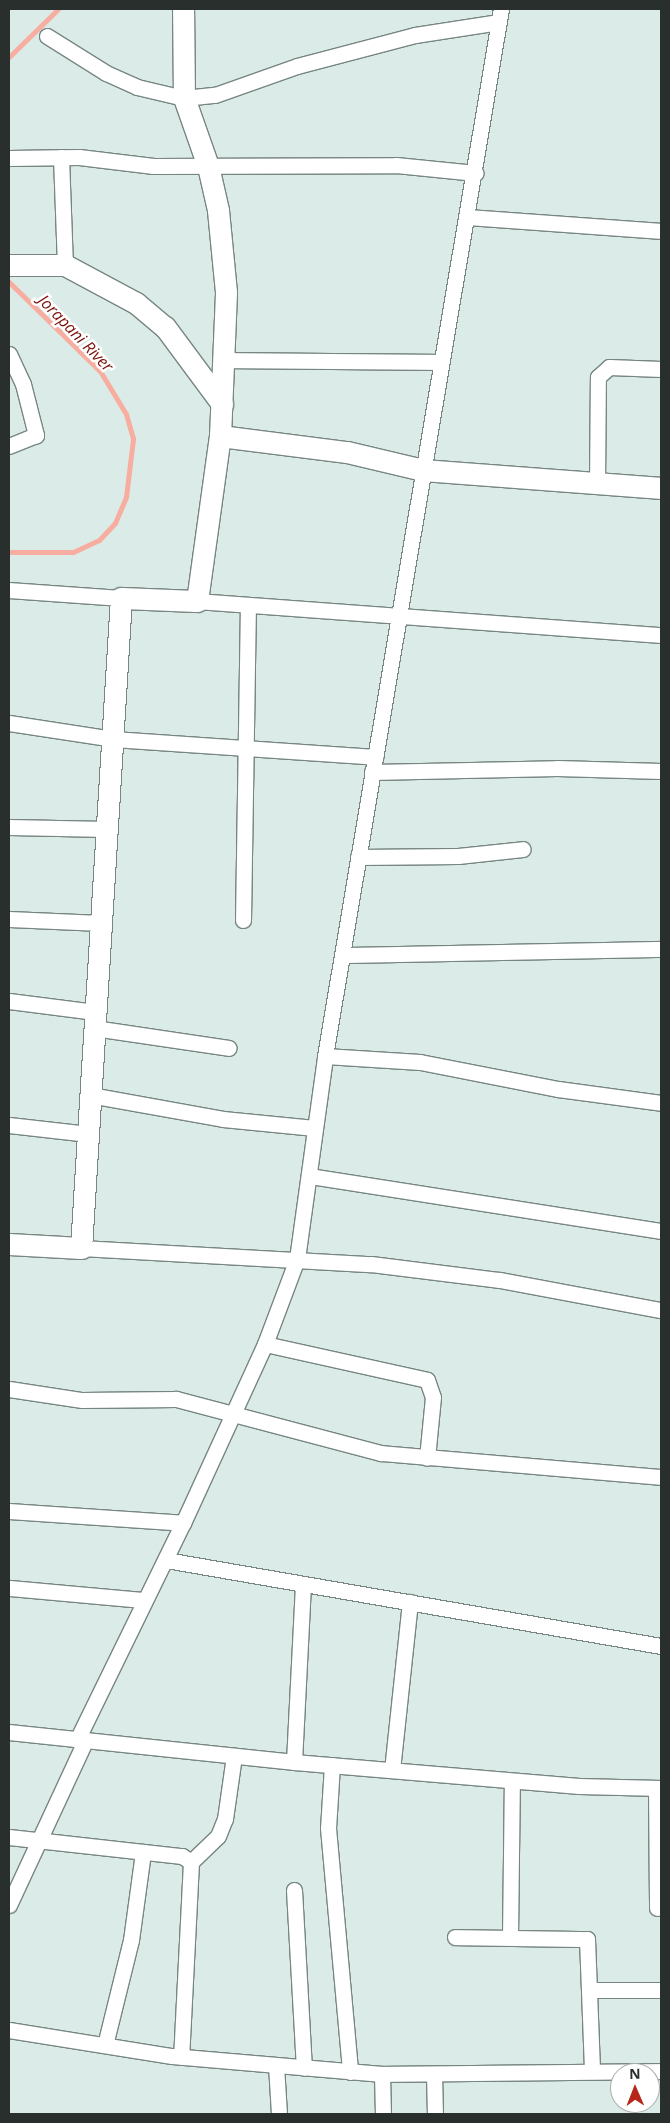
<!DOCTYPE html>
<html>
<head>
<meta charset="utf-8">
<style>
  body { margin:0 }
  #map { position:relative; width:670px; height:2123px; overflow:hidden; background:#dbece8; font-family:"Open Sans",sans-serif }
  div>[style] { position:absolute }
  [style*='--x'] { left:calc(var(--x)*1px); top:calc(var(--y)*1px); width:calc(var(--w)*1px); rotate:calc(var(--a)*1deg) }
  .stream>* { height:5px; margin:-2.5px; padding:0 2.5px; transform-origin:2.5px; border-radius:2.5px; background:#f7aea1 }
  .roads { filter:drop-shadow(1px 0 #778682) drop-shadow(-1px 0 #778682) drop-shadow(0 1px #778682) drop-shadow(0 -1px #778682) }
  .street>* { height:15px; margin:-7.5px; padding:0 7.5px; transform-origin:7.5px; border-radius:7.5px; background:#fff }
  .secondary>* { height:21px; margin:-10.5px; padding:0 10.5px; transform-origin:10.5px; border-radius:10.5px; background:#fff }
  span { translate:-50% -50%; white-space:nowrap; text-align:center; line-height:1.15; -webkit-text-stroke:5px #fff; paint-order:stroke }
  .water-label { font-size:16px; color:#7a0f06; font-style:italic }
  .frame { position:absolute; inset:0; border:10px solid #282f2d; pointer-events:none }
  .north { position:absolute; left:610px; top:2063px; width:50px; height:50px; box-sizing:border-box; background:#fff; border:1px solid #a9acab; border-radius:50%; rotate:359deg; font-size:14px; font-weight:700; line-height:20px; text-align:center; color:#282f2d }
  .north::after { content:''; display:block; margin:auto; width:18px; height:22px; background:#b52719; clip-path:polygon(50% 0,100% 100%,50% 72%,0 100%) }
</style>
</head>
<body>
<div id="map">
  <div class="stream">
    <div style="--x:9;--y:57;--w:69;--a:-44.4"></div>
    <div style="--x:9;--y:282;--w:127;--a:44.4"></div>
    <div style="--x:100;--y:371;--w:50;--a:58.8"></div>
    <div style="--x:126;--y:414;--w:26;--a:74"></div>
    <div style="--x:133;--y:439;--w:58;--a:96.9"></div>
    <div style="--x:126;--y:497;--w:28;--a:113"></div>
    <div style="--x:115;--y:523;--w:23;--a:133"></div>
    <div style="--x:99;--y:540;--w:29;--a:155"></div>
    <div style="--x:73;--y:552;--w:64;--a:180"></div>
  </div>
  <div class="roads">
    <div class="street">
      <div style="--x:47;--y:36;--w:70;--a:32.1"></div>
      <div style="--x:106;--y:73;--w:34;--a:24"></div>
      <div style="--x:137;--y:87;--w:48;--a:13.2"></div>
      <div style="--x:184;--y:98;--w:31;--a:-6"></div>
      <div style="--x:215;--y:95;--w:87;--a:-19.5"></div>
      <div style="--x:297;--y:66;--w:122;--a:-14.7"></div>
      <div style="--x:415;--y:35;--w:85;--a:-8.8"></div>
      <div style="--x:61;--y:157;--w:108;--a:87.9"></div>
      <div style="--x:9;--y:158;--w:70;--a:-0.8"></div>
      <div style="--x:79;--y:157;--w:75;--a:6.9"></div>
      <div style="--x:153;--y:166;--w:243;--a:-0.2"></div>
      <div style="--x:396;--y:165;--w:80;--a:5.7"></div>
      <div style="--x:468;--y:217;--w:194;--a:4.1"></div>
      <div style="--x:9;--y:354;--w:33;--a:65"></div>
      <div style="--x:23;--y:384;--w:53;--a:75.7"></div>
      <div style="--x:36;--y:435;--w:29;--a:158"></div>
      <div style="--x:224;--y:360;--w:215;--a:0.5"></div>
      <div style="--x:597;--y:484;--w:107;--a:-89.5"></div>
      <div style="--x:598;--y:377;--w:15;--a:-42"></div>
      <div style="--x:609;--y:367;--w:52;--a:2.2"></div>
      <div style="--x:9;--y:590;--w:112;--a:4.1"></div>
      <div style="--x:197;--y:601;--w:465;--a:4.2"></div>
      <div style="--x:9;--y:723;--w:105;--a:8.7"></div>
      <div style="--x:113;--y:739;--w:263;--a:3.9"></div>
      <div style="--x:372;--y:772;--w:185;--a:-1.2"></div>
      <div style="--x:557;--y:768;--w:104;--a:1.7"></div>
      <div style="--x:9;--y:827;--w:98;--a:1.2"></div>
      <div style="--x:358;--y:857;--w:100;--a:-0.6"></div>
      <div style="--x:458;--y:856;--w:65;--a:-6.1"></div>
      <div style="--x:9;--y:919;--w:92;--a:2.5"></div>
      <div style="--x:243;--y:920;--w:314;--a:-89.1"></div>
      <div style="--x:342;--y:955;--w:319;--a:-1.1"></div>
      <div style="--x:9;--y:1001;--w:87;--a:7.3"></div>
      <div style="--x:94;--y:1028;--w:136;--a:8.4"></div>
      <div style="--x:325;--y:1056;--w:95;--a:3.6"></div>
      <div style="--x:420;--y:1062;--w:141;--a:11.1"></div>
      <div style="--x:558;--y:1089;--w:104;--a:7.7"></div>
      <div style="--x:90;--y:1095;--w:135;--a:10.2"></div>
      <div style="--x:223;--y:1119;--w:92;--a:5.6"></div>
      <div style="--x:9;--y:1125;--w:80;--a:6.5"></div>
      <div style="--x:310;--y:1176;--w:355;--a:8.9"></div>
      <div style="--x:81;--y:1248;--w:290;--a:3.2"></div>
      <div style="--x:371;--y:1264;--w:130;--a:7.1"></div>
      <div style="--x:500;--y:1280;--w:164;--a:10.6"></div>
      <div style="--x:265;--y:1344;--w:166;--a:12.5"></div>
      <div style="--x:427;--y:1380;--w:18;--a:71"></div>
      <div style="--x:433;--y:1397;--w:61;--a:95.6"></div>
      <div style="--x:9;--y:1389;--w:74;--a:8.6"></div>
      <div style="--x:82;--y:1400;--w:94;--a:-0.6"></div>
      <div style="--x:176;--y:1399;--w:212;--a:14.8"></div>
      <div style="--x:381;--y:1453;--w:281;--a:4.9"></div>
      <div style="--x:9;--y:1511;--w:174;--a:3.9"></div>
      <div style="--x:166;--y:1560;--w:502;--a:9.86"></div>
      <div style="--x:9;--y:1588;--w:135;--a:5.1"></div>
      <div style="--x:9;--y:1732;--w:287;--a:6"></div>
      <div style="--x:294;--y:1762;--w:286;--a:4.8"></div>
      <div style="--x:579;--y:1786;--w:82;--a:1.4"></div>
      <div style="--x:77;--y:1740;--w:242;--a:-64"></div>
      <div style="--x:183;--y:1523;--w:197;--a:-65.4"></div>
      <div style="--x:265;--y:1344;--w:91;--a:-69.4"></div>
      <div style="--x:297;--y:1259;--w:205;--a:-82.1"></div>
      <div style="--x:325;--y:1056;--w:1062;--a:-80.46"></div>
      <div style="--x:294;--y:1762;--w:178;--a:-87.1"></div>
      <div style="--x:332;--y:1765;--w:63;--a:93.6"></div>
      <div style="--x:328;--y:1828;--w:245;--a:84.8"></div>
      <div style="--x:392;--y:1770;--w:169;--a:-83.9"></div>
      <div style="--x:656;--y:1788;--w:120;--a:89.5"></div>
      <div style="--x:9;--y:1837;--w:174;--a:6.3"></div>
      <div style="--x:182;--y:1856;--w:11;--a:34"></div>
      <div style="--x:191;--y:1862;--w:195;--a:92.9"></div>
      <div style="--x:191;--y:1862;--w:37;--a:-44"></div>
      <div style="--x:218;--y:1836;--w:18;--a:-68"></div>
      <div style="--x:225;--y:1819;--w:64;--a:-81.9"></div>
      <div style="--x:294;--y:1890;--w:178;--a:86.8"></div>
      <div style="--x:9;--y:1905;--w:181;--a:-65.1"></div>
      <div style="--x:455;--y:1937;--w:132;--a:0.9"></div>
      <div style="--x:587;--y:1939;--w:131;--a:87.8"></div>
      <div style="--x:510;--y:1937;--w:156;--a:-89.3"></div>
      <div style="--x:590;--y:1990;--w:71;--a:0"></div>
      <div style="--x:9;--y:2030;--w:165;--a:9.1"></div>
      <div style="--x:172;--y:2056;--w:211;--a:4.9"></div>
      <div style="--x:382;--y:2074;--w:279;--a:-0.6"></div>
      <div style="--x:105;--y:2045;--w:108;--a:-76.1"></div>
      <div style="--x:131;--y:1940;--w:89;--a:-82.2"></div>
      <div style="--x:276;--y:2065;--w:49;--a:86.5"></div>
      <div style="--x:382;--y:2074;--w:40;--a:88.6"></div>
      <div style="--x:434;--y:2074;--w:40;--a:88.6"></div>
    </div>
    <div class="secondary">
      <div style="--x:9;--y:265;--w:56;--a:0"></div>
      <div style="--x:65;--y:265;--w:81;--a:28.2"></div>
      <div style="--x:136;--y:303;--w:38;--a:40"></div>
      <div style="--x:165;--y:327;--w:96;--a:53.5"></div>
      <div style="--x:220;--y:436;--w:128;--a:7.2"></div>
      <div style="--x:347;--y:452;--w:78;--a:13.3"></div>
      <div style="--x:423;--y:470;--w:239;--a:4.3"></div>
      <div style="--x:9;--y:1244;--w:72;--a:3.2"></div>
      <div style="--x:81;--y:1248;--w:651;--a:-86.48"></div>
      <div style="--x:121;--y:598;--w:76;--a:2.3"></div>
      <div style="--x:197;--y:601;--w:167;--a:-82.1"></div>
      <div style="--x:220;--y:436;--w:144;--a:-87.6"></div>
      <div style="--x:226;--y:292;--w:82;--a:-95.6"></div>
      <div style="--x:218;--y:210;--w:45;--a:-102.8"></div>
      <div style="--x:208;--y:166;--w:72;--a:-109.4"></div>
      <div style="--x:184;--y:98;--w:89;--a:-90.6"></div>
    </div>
  </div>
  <div class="water-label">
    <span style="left:76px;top:333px;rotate:46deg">Jorapani River</span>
  </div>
  <div class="frame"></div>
  <div class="north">N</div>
</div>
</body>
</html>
